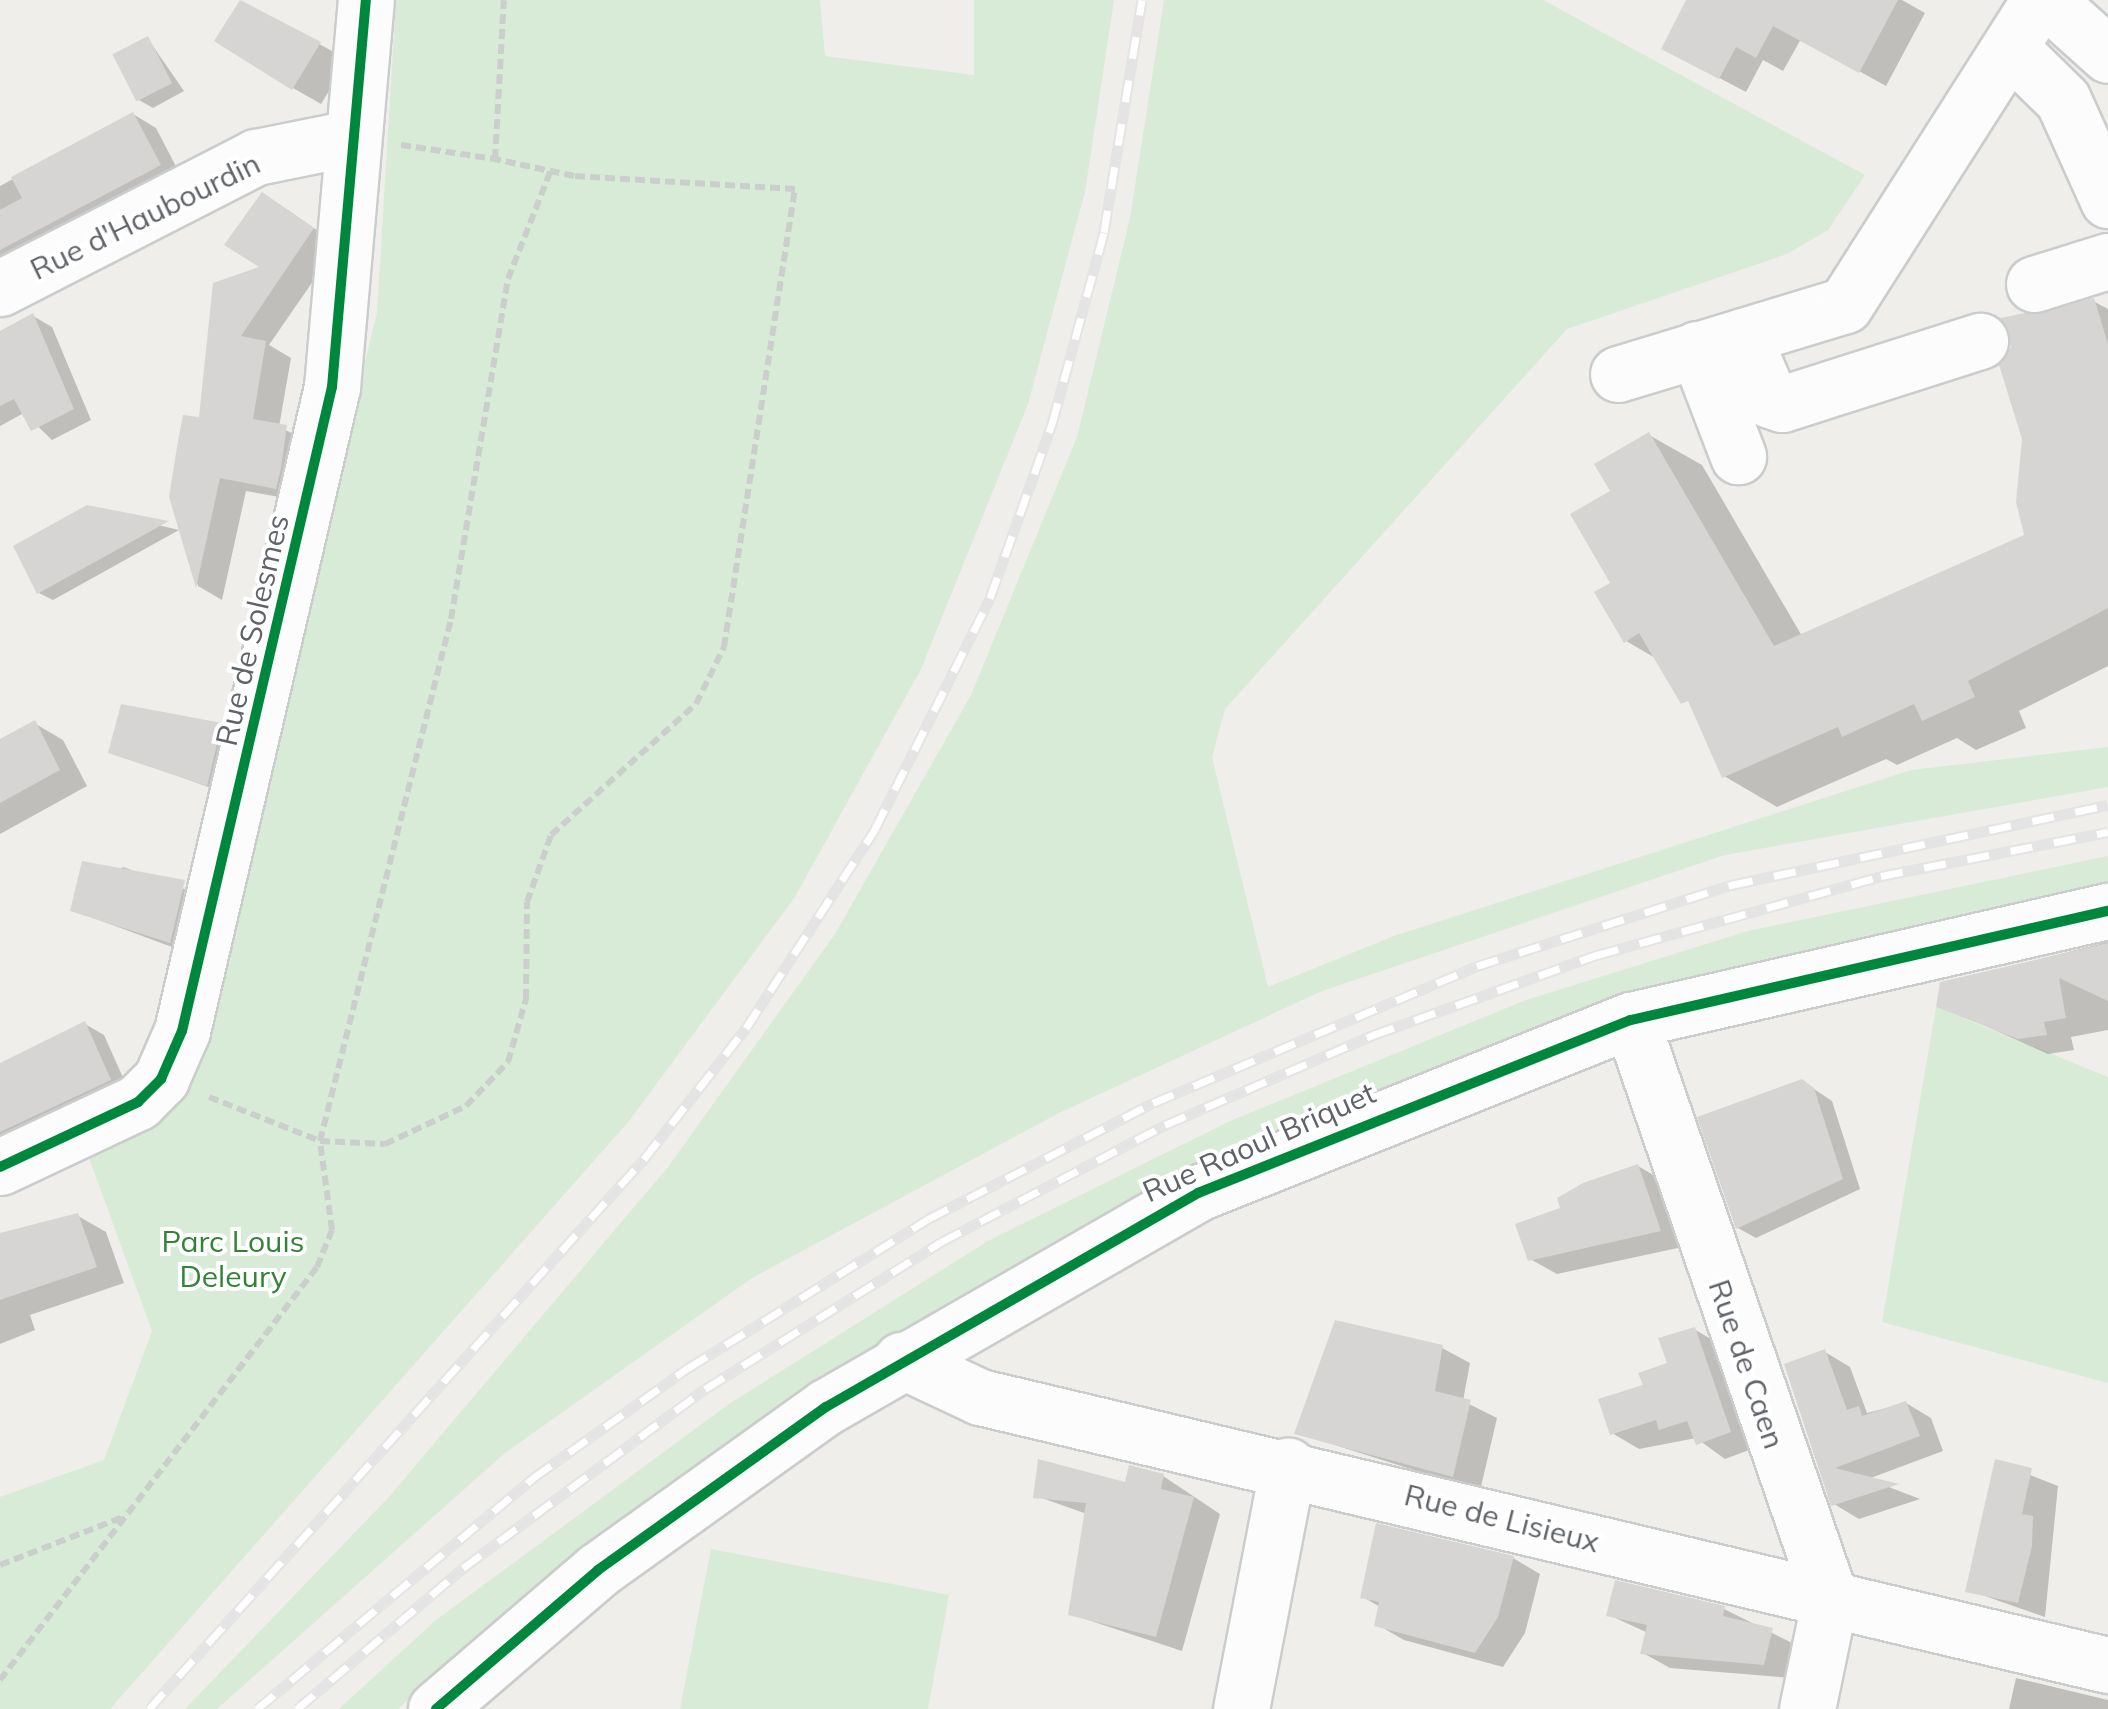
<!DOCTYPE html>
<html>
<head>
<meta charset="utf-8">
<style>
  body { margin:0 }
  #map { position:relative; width:2108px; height:1709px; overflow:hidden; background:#efeeea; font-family:Mulish,sans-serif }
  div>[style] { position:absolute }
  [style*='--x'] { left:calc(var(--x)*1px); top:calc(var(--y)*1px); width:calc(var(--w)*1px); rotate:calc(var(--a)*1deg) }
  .green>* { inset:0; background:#d8ebd6 }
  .shadow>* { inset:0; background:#0003 }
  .building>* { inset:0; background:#d6d5d3; transform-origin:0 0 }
  .path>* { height:6px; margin-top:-3px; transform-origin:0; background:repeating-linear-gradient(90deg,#cacfcc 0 10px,transparent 0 15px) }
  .roads { filter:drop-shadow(2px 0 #cbcccc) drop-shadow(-2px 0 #cbcccc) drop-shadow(0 2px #cbcccc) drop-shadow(0 -2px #cbcccc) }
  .minor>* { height:55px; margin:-27.5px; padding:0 27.5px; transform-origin:27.5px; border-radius:27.5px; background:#fdfcfc }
  .rail>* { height:11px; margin-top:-5.5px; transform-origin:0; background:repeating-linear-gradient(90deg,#fff 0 22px,#e4e4e4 0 44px); box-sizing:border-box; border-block:2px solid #e4e4e4 }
  .cycleway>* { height:10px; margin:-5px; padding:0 5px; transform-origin:5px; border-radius:5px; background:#00873e }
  span { translate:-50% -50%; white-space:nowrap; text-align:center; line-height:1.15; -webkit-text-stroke:8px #fff; paint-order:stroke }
  .street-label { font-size:30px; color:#5f6368 }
  .park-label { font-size:30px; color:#348238 }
</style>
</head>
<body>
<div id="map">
  <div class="green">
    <div style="clip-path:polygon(396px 0,820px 0,825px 56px,974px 75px,974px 0,1114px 0,1085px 192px,1028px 404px,921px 669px,795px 897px,629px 1121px,110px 1709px,0 1709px,0 1497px,104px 1460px,152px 1331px,88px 1155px,196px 1058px,377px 313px)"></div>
    <div style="clip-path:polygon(1164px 0,1543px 0,1865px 175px,1828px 230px,1787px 254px,1567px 329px,1225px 709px,1212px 757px,1268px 987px,1394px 936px,1911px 770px,2108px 747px,2108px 787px,1725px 855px,1322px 991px,1059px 1113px,752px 1278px,505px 1453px,217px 1709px,185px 1709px,388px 1498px,668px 1167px,835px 934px,971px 695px,1077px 437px,1130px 218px)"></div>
    <div style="clip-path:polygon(2108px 856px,2108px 894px,1863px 941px,1011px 1269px,752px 1425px,456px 1653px,398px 1709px,339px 1709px,436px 1620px,729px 1404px,988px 1241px,1230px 1121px,1526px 1000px,1748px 931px)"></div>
    <div style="clip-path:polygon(1936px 1007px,2108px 1077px,2108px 1383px,1882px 1322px)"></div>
    <div style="clip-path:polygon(711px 1549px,949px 1595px,928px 1709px,680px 1709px)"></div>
  </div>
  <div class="shadow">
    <div style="clip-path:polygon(1689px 0,1902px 0,1925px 13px,1886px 86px,1801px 39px,1783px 71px,1763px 60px,1746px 92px,1691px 63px)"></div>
    <div style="clip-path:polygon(242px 1px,348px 60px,321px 104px,293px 88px)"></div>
    <div style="clip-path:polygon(148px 39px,184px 91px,153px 108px,139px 100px)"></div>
    <div style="clip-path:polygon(133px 114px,156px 128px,182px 178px,0 273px,0 186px)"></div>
    <div style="clip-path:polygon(288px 210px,338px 245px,269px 345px,291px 358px,279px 427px,312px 443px,302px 501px,246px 491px,222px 600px,198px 586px,171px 497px)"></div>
    <div style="clip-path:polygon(2093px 301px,2108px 309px,2108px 666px,2019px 711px,2026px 728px,1976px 750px,1957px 738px,1897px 765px,1886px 759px,1777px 807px,1724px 776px,1695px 709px,1657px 659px,1626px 641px,1613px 584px,1613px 492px,1649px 435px,1702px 465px,1802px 636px,2027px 536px)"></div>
    <div style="clip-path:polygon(33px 316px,52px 327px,91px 420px,52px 440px,24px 413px,0 426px,0 333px)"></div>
    <div style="clip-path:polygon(87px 508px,179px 530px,53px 600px,39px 593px)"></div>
    <div style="clip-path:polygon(34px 723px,63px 740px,87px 786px,0 834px,0 742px)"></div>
    <div style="clip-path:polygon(221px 725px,249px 741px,236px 797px,111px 752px)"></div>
    <div style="clip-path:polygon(123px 867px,212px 899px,199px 957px,72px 910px)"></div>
    <div style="clip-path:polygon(2108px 942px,2108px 1030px,2071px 1037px,2074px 1050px,2048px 1054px,1939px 1005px,1942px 984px)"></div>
    <div style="clip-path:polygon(85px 1024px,104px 1035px,129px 1091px,0 1153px,0 1066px)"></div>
    <div style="clip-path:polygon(1802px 1081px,1832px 1101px,1860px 1189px,1756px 1238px,1738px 1228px)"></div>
    <div style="clip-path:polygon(1638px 1166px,1665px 1182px,1687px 1246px,1557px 1274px,1530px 1259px,1563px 1209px)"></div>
    <div style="clip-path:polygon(78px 1216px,106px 1232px,124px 1283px,30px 1315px,35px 1330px,0 1344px,0 1248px)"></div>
    <div style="clip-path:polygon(1694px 1329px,1721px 1345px,1757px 1447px,1725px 1459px,1696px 1438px,1639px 1449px,1612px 1433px)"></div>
    <div style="clip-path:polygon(1442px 1348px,1470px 1363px,1463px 1401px,1497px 1418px,1480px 1491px,1297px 1433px)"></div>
    <div style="clip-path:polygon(1825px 1352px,1850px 1367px,1867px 1413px,1906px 1403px,1931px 1418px,1943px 1451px,1868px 1479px,1920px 1499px,1859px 1519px,1834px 1504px)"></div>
    <div style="clip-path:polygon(1997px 1462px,2058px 1486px,2045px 1617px,1968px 1590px)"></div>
    <div style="clip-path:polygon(1163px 1476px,1220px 1514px,1182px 1651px,1070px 1614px,1087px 1514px,1036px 1496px)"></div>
    <div style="clip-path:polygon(1513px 1558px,1540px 1574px,1525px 1633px,1503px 1667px,1404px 1640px,1376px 1624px,1380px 1607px,1363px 1597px)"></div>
    <div style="clip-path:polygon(1724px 1609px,1798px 1646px,1791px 1678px,1670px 1668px,1643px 1653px,1648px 1633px,1609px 1615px)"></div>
    <div style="clip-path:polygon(2016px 1678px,2108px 1700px,2108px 1709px,2009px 1709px)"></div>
  </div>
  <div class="building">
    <div style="clip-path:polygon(240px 0,321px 42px,292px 90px,214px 41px)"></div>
    <div style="clip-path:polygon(1686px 0,1898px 0,1859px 73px,1773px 26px,1756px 58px,1736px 47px,1719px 79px,1661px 49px)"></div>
    <div style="left:148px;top:36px;width:53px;height:40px;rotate:63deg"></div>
    <div style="clip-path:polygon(133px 112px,161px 165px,0 250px,0 210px,22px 198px,11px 177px)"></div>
    <div style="clip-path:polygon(262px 192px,314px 228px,241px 336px,266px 341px,253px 419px,287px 425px,281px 468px,276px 489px,220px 478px,196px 588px,169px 497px,178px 441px,183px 415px,199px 417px,213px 283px,259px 267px,224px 245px)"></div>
    <div style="clip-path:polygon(2094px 298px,2108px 344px,2108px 608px,1968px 681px,1975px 697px,1922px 721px,1914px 704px,1842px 737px,1838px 727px,1722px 778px,1688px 701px,1681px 704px,1639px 633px,1624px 643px,1594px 592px,1610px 583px,1570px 514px,1610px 491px,1594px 464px,1649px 432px,1774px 646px,2024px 535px,2016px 502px,2022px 439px,1999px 365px,2011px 347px,2001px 318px)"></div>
    <div style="clip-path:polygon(33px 313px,74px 409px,31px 431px,14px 399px,0 406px,0 331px)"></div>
    <div style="clip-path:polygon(87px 505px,169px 521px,37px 594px,13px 546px)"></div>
    <div style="clip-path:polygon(121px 704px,222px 723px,207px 786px,108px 753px)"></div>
    <div style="clip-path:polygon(35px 720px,60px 770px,0 803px,0 739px)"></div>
    <div style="clip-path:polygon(82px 861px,185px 880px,170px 943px,70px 911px)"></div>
    <div style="clip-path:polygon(2108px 943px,2108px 1001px,2059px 978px,2066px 1018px,2044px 1022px,2047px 1035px,2018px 1039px,1936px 1007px,1940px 982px)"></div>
    <div style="clip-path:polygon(85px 1021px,111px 1080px,0 1132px,0 1063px)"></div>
    <div style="clip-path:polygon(1802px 1079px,1814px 1088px,1843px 1179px,1736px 1229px,1697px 1117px)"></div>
    <div style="clip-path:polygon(1638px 1164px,1661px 1231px,1528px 1261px,1515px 1224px,1560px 1208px,1557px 1198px,1583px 1183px)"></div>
    <div style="clip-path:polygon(78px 1213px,97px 1267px,0 1300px,0 1233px)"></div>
    <div style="clip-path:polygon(1335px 1320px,1443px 1345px,1435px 1391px,1471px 1400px,1453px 1477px,1294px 1434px)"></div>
    <div style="clip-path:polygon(1695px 1327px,1731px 1432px,1696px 1445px,1687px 1421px,1659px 1430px,1656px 1420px,1610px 1435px,1598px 1399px,1643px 1385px,1638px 1373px,1667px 1363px,1658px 1338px)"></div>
    <div style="clip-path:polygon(1825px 1349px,1847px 1410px,1859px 1406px,1862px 1416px,1906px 1401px,1920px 1436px,1835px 1468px,1899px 1484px,1831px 1506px,1784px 1364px)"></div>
    <div style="clip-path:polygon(1038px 1459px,1125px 1482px,1129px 1465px,1164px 1474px,1161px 1489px,1194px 1497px,1156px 1637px,1068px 1615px,1086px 1503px,1033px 1498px)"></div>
    <div style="clip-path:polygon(1995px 1459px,2032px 1468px,2022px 1514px,2033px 1516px,2032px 1546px,2018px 1603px,1965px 1592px)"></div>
    <div style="clip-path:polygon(1376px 1523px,1514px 1556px,1498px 1617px,1475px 1653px,1374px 1626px,1379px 1602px,1360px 1598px)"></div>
    <div style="clip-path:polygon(1615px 1580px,1725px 1606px,1723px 1616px,1773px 1628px,1764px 1665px,1640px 1654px,1647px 1625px,1606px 1616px)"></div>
  </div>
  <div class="path">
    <div style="--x:401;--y:145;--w:95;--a:8.5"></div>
    <div style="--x:495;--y:159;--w:159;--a:-86.8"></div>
    <div style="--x:209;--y:1097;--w:119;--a:21.6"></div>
    <div style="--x:320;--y:1141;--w:65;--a:2.6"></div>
    <div style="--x:385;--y:1144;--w:89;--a:-25.1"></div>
    <div style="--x:466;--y:1106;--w:61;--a:-46.3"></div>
    <div style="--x:508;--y:1062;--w:66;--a:-74.1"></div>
    <div style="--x:526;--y:999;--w:97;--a:-89.4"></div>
    <div style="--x:527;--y:902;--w:71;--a:-70.3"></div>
    <div style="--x:551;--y:835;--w:195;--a:-42.1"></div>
    <div style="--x:696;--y:704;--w:64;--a:-63.8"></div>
    <div style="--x:724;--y:647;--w:463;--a:-81.2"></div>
    <div style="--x:795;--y:189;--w:221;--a:-176.6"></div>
    <div style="--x:574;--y:176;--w:81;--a:-167.9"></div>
    <div style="--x:0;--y:1565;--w:132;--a:-21.3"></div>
    <div style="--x:0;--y:1680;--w:521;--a:-52.49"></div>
    <div style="--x:317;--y:1267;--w:40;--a:-68"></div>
    <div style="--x:332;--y:1230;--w:90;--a:-97.7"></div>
    <div style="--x:320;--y:1141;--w:538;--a:-75.91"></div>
    <div style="--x:451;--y:619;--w:345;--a:-80.5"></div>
    <div style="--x:508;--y:279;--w:117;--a:-68.5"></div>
  </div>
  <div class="roads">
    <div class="minor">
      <div style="--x:2047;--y:0;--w:82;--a:42"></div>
      <div style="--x:2012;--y:50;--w:71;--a:44.4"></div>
      <div style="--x:2063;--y:100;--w:110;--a:65.8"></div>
      <div style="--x:2034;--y:284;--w:77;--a:-17.3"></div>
      <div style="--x:0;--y:288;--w:288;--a:-27.1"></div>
      <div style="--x:256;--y:157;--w:96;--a:-11.4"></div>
      <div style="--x:1743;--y:336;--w:69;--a:67.1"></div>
      <div style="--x:1770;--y:400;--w:13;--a:18"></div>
      <div style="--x:1782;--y:404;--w:208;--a:-17.7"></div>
      <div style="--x:1697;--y:349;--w:115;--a:69"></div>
      <div style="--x:1618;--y:374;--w:237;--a:-16.9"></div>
      <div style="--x:1845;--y:305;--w:361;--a:-57.5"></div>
      <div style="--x:1631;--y:1020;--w:611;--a:71"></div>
      <div style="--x:1830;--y:1598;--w:113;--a:101.7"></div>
      <div style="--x:0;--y:1167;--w:153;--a:-25.2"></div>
      <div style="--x:138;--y:1102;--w:33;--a:-45"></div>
      <div style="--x:161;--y:1079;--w:52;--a:-66.4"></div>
      <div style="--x:182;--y:1031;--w:661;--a:-76.89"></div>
      <div style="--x:332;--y:387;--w:388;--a:-85"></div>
      <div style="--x:901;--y:1360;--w:87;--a:25.1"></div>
      <div style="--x:980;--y:1397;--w:1159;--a:13.37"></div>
      <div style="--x:436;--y:1709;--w:213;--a:-40.6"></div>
      <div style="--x:598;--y:1570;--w:280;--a:-35.6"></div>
      <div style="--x:826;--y:1407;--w:429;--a:-29.9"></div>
      <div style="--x:1198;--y:1193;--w:466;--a:-21.8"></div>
      <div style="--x:1631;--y:1020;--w:489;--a:-12.9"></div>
      <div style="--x:1241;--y:1709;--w:248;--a:-79.1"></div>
    </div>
  </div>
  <div class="rail">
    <div style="--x:149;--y:1709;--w:740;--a:-48.01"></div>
    <div style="--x:644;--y:1159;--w:166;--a:-52.1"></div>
    <div style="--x:746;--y:1028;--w:237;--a:-57"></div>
    <div style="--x:875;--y:829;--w:258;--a:-63.5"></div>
    <div style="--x:990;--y:598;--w:185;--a:-70.4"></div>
    <div style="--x:1052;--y:424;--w:199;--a:-74.8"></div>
    <div style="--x:1104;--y:232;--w:235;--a:-80.7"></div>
    <div style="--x:257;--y:1709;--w:360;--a:-39.9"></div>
    <div style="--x:533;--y:1478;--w:190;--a:-35.4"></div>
    <div style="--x:688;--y:1368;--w:282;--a:-31.8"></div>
    <div style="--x:928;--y:1219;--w:253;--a:-27.3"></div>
    <div style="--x:1153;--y:1103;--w:352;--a:-22.9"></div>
    <div style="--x:1477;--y:966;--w:267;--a:-17.7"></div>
    <div style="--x:1731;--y:885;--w:385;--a:-12"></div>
    <div style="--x:297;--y:1709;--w:218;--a:-40.3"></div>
    <div style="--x:463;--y:1568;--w:301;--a:-36.5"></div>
    <div style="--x:705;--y:1389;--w:278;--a:-31.9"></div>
    <div style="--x:941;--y:1242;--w:253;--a:-27.6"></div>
    <div style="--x:1165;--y:1125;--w:227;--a:-23.4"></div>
    <div style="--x:1373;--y:1035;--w:238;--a:-19.7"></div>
    <div style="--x:1597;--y:955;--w:295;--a:-15.5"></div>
    <div style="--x:1881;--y:876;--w:231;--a:-11"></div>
  </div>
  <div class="cycleway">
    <div style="--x:0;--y:1167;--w:153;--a:-25.2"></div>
    <div style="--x:138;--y:1102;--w:33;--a:-45"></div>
    <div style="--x:161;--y:1079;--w:52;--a:-66.4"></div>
    <div style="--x:182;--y:1031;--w:661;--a:-76.89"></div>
    <div style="--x:332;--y:387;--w:388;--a:-85"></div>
    <div style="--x:436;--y:1709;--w:213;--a:-40.6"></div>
    <div style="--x:598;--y:1570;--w:280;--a:-35.6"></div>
    <div style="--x:826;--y:1407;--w:429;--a:-29.9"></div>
    <div style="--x:1198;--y:1193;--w:466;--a:-21.8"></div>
    <div style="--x:1631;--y:1020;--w:489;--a:-12.9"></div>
  </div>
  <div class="street-label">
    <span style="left:145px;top:216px;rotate:-26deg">Rue d'Haubourdin</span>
    <span style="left:252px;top:630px;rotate:-77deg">Rue de Solesmes</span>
    <span style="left:1259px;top:1142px;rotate:-24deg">Rue Raoul Briquet</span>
    <span style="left:1747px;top:1364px;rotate:71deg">Rue de Caen</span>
    <span style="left:1502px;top:1518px;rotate:14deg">Rue de Lisieux</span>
  </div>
  <div class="park-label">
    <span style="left:233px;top:1258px">Parc Louis<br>Deleury</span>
  </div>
</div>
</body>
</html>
